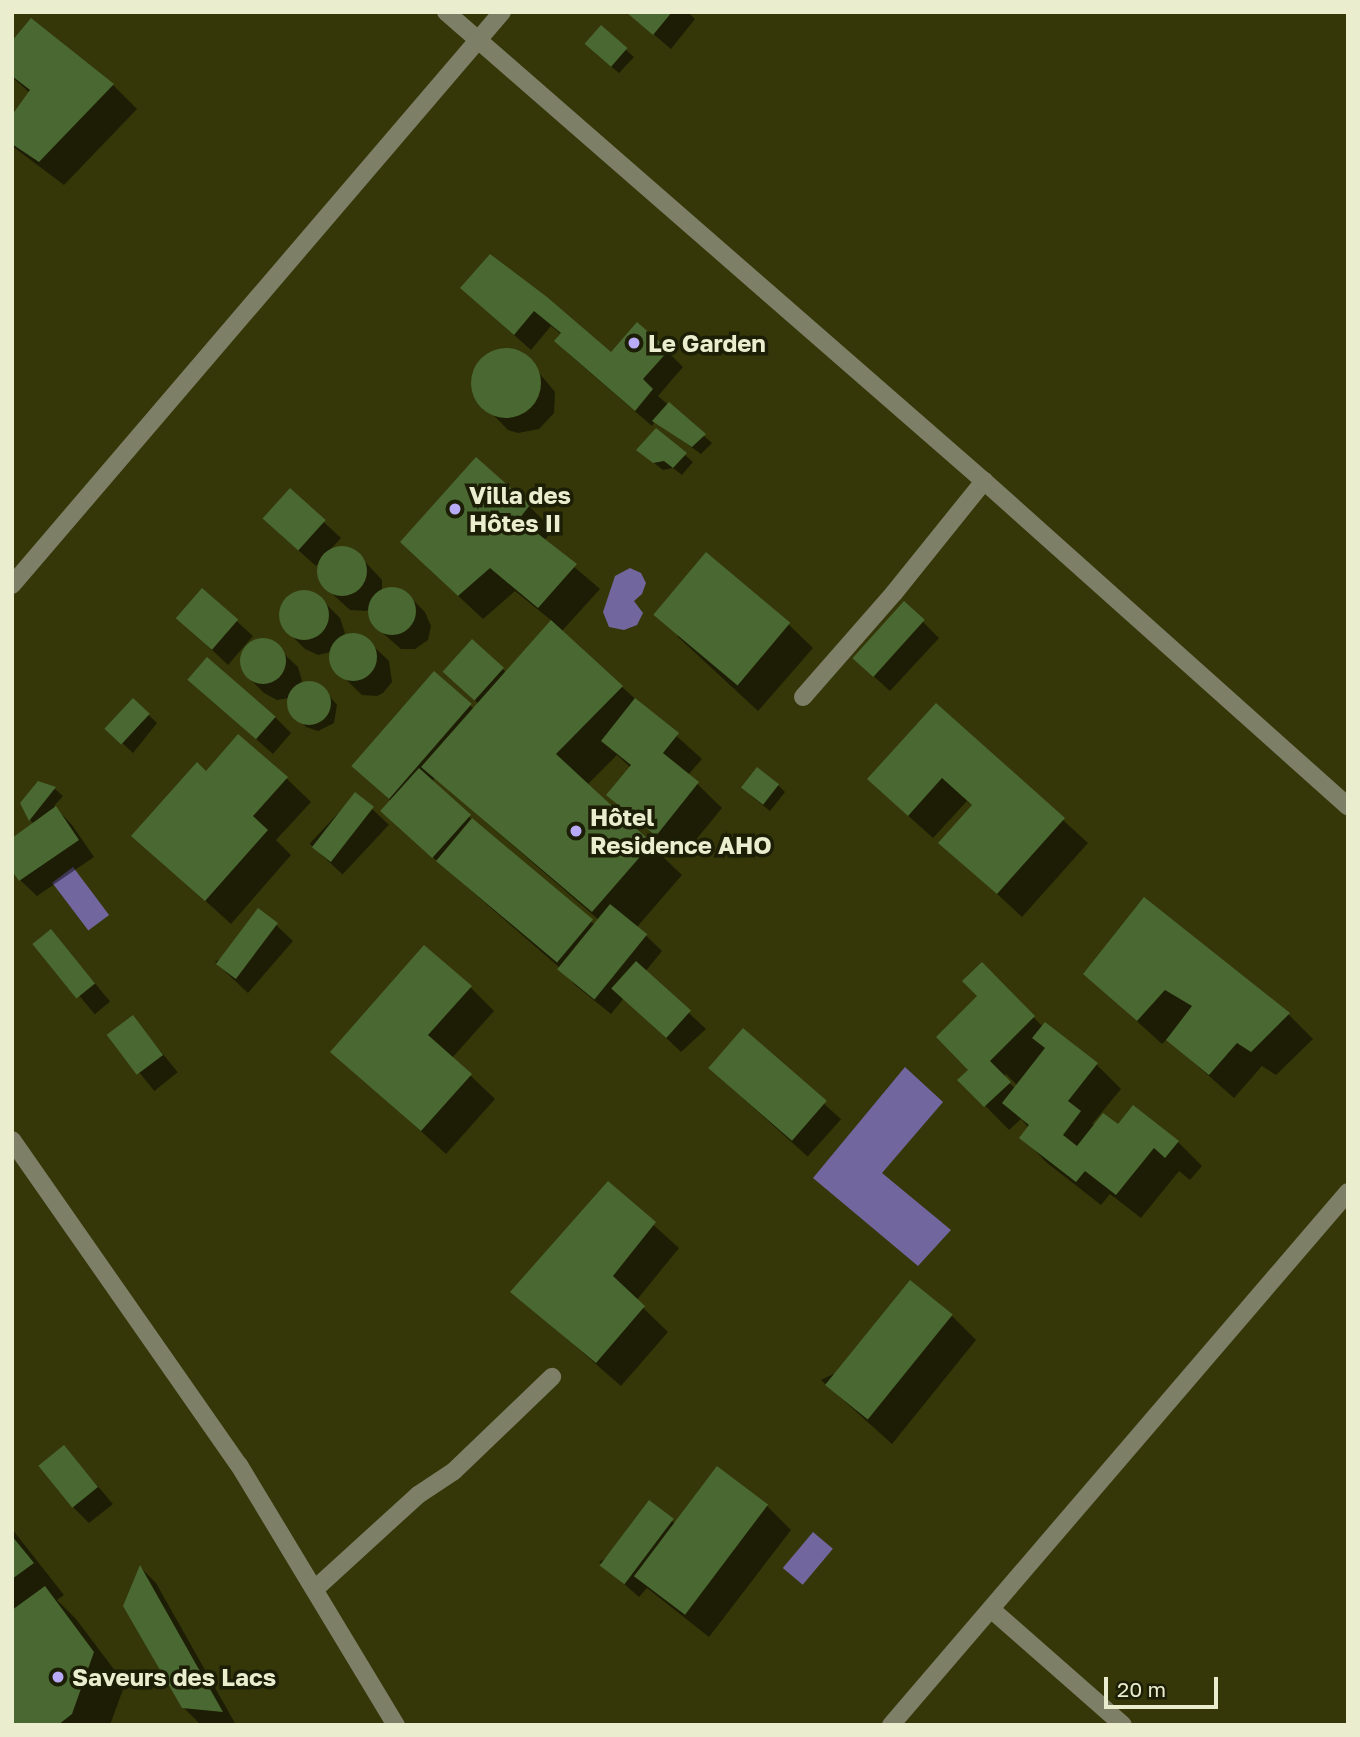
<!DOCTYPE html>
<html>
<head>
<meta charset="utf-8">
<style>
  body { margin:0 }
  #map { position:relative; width:1360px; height:1737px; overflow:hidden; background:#353709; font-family:"Golos Text",sans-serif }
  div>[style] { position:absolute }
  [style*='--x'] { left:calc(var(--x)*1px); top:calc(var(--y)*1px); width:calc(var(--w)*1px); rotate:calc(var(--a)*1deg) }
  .water>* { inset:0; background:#72669f; transform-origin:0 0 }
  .shadow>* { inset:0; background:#0007; transform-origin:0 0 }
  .building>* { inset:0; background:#4a6831; transform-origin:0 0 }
  .round { border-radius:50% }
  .minor>* { height:18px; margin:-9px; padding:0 9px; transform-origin:9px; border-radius:9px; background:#7d7f67 }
  .dots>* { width:19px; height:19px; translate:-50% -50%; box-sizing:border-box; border:4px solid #1c1e06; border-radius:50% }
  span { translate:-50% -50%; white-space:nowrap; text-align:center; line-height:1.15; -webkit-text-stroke:7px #1c1e06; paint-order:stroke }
  .poi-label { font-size:24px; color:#eaeecf; font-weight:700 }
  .left { translate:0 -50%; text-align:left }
  .frame { position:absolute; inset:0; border:14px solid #eaeecf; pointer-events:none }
  .scale { position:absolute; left:1104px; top:1677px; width:114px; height:32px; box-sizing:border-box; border:4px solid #eaeecf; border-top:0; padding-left:9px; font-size:21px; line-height:24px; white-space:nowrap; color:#eaeecf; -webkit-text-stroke:5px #1c1e06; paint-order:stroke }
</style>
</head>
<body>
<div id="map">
  <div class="water">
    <div style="clip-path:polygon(630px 568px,641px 573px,646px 583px,642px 594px,634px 601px,643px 613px,637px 625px,624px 630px,609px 627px,603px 612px,615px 576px)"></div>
    <div style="left:73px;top:867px;width:60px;height:26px;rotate:53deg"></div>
    <div style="clip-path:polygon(905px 1067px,943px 1102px,882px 1173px,951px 1230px,918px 1266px,813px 1178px)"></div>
    <div style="left:813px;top:1532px;width:26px;height:47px;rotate:40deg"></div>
  </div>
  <div class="shadow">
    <div style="clip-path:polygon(627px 12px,688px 12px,695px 19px,671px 49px)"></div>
    <div style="clip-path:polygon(31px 20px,113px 85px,137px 109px,64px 185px,12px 146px,12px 118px,30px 93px,12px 77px,12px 44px)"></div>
    <div style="clip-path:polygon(601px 28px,634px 57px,619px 73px,594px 52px)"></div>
    <div style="clip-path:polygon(490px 257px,611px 354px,667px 351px,683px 367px,658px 396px,712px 443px,701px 454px,655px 421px,652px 426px,572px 357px,556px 341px,562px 335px,551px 326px,531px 350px,479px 304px)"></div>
    <div style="clip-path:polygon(503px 350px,525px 356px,555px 392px,554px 413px,539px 429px,518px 433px,508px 430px,476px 397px,473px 377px,483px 359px)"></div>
    <div style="clip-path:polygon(656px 430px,693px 462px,682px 475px,673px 468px,663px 470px,646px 457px)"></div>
    <div style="clip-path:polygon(290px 491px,341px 538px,328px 552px,341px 547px,355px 551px,382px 580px,382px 593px,393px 589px,408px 595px,425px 612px,431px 626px,428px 640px,415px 649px,401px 649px,378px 629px,370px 617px,371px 608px,366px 611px,350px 610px,327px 589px,318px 575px,318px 564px,316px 566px,281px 535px)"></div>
    <div style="clip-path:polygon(evenodd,529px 506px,553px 530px,544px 541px,600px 589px,561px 632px,702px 759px,688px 775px,722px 808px,681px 858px,609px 795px,631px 768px,617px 755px,587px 785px,682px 875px,637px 927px,662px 951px,645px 972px,706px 1029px,681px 1052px,624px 998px,611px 1014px,575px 985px,560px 968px,398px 827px,391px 801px,368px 780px,434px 673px,474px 709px,479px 704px,461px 688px,472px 642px,507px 673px,552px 621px,515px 591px,483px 619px,426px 566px,529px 506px,435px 778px,599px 920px,595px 925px,483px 830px,432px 782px,435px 778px)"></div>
    <div style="clip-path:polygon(202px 590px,253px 636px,228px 665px,194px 633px)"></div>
    <div style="clip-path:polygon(302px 592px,310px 593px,324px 602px,340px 618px,345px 633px,343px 638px,352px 635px,366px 639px,389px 661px,392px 682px,383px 693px,377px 696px,362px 695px,333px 667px,331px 652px,318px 655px,305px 649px,288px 632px,281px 611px,289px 598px)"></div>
    <div style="clip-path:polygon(923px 622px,939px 638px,890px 691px,870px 673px)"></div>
    <div style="clip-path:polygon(788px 624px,813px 648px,758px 711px,677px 636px)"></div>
    <div style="clip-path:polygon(270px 641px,298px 667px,302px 681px,298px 687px,308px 683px,320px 686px,328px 694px,337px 705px,334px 723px,318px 731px,306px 727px,289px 708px,290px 698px,277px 700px,264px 693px,247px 676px,242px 657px,250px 644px)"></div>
    <div style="clip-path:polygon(189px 680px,275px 717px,291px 733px,273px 754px)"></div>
    <div style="clip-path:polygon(133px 700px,157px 723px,133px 753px,109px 731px)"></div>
    <div style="clip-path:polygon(937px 705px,1088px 843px,1022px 917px,941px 842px,973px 806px,967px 801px,933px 838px,894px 803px)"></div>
    <div style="clip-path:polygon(206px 773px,286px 778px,311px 802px,276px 840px,291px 855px,231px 924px,134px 836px)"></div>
    <div style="clip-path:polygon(39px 783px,55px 789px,63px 796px,54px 806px,72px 825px,94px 857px,37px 896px,20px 880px,34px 824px,30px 820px)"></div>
    <div style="clip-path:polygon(778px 785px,785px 792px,770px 811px,750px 795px)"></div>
    <div style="left:356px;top:794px;width:45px;height:68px;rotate:43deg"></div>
    <div style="clip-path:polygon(1144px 899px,1289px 1015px,1313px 1039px,1276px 1075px,1262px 1066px,1234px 1098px,1167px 1039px,1162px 1044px,1085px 974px)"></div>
    <div style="clip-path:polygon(276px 925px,293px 941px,248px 993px,215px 962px)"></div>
    <div style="left:51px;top:931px;width:92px;height:20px;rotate:50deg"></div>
    <div style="clip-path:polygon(evenodd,982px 965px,1043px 1027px,1097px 1065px,1121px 1089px,1092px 1124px,1118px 1127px,1178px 1142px,1202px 1166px,1190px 1180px,1179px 1171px,1141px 1218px,1110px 1194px,1101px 1205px,1046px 1162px,1022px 1137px,1029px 1128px,1021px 1119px,1009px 1130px,960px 1080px,970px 1070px,982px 965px,1006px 1074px,1017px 1085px,1017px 1090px,1003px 1077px,1006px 1074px)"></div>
    <div style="clip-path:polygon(470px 987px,494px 1011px,452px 1058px,495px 1099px,446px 1154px,333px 1051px)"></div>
    <div style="left:133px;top:1017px;width:71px;height:30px;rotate:51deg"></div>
    <div style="left:743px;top:1031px;width:132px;height:50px;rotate:42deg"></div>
    <div style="clip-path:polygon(608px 1184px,679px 1248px,636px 1301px,668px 1332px,621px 1386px,513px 1292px)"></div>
    <div style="clip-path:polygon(952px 1316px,976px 1340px,892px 1444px,821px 1380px)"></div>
    <div style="clip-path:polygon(64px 1447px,113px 1504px,89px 1523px,73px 1507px)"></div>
    <div style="clip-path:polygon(718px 1469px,767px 1506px,791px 1530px,709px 1637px,647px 1588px,639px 1597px,599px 1562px,672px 1521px,676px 1524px)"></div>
    <div style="clip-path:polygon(12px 1529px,64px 1595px,57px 1600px,76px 1619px,125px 1684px,110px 1725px,12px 1725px)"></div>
    <div style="clip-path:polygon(141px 1568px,156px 1583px,236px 1725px,200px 1724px,183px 1707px)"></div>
  </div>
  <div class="building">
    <div style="clip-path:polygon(626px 12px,672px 12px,653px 35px)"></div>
    <div style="clip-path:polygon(31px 18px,114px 84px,39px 162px,12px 144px,12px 115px,30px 90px,12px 76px,12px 41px)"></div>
    <div style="left:601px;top:25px;width:35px;height:25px;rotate:41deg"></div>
    <div style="clip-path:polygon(490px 254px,547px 297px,611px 352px,637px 322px,669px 350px,643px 379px,653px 389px,635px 411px,554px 341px,561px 333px,534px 311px,514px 335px,460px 288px)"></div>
    <div class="round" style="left:471px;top:348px;width:70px;height:70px"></div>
    <div style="clip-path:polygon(669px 402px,706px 434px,692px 447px,652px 421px)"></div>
    <div style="clip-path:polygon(656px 428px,687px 453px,673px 468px,664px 461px,653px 463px,636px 450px)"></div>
    <div style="clip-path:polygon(476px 457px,530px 505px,519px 519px,577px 564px,538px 608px,490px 568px,458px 596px,400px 542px)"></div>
    <div style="left:290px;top:488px;width:48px;height:41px;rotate:42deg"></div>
    <div class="round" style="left:317px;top:546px;width:50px;height:50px"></div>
    <div style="left:706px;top:552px;width:110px;height:82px;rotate:40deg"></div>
    <div class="round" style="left:368px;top:587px;width:48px;height:48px"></div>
    <div style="left:202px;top:588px;width:48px;height:40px;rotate:41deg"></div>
    <div class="round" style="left:279px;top:590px;width:50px;height:50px"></div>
    <div style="left:904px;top:601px;width:28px;height:77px;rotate:42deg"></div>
    <div style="clip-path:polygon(551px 620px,623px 686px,556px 754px,652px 843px,592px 912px,421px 767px)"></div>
    <div class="round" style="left:329px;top:633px;width:48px;height:48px"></div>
    <div class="round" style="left:240px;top:638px;width:46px;height:46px"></div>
    <div style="left:472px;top:639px;width:43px;height:44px;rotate:42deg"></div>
    <div style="left:207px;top:657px;width:91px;height:30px;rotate:41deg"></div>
    <div style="left:434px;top:671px;width:50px;height:126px;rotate:41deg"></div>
    <div class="round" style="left:287px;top:681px;width:44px;height:44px"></div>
    <div style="left:133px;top:698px;width:23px;height:42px;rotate:43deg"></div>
    <div style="clip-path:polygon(635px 698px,679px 733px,663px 753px,699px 782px,656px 836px,606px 795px,631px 765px,601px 741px)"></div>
    <div style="clip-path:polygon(936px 703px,1065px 818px,997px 894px,938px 843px,972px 805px,942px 778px,908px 816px,867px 779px)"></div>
    <div style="clip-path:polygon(238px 734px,288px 777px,253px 816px,268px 830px,205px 901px,131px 836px,197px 762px,206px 771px)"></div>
    <div style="left:757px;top:767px;width:28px;height:26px;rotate:38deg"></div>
    <div style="left:419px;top:768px;width:70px;height:58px;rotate:42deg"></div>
    <div style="clip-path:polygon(38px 781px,56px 787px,29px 821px,20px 803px)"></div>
    <div style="left:355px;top:792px;width:24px;height:70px;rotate:38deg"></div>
    <div style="clip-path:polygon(56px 806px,79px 840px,19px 881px,12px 871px,12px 838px)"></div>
    <div style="left:472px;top:818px;width:158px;height:56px;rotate:40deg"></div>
    <div style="clip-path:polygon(1144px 897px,1290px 1013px,1251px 1052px,1237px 1043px,1209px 1075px,1166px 1040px,1192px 1006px,1165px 990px,1137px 1021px,1083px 974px)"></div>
    <div style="left:610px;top:904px;width:48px;height:84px;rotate:39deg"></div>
    <div style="left:258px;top:908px;width:25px;height:70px;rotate:37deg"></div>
    <div style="left:51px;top:929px;width:70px;height:24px;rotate:51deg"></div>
    <div style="clip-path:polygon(424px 945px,472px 986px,428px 1035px,472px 1074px,421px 1131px,330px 1052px)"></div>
    <div style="left:636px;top:961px;width:74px;height:37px;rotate:42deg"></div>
    <div style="clip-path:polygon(982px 962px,1035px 1016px,990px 1061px,1011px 1082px,984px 1107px,957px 1080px,968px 1070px,936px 1037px,977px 996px,962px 981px)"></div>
    <div style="left:133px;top:1015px;width:50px;height:33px;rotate:53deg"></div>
    <div style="clip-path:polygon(1045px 1022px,1098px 1063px,1068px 1101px,1081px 1111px,1063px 1135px,1077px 1146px,1103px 1113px,1118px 1124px,1133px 1105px,1179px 1141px,1165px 1158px,1154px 1148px,1116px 1195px,1085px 1171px,1076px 1182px,1019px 1138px,1029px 1125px,1002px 1103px,1045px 1048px,1032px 1038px)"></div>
    <div style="left:743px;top:1028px;width:111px;height:53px;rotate:41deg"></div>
    <div style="clip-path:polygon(608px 1181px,656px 1222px,613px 1276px,645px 1306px,596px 1363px,510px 1292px)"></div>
    <div style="left:910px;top:1280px;width:55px;height:135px;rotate:39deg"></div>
    <div style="left:64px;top:1445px;width:54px;height:33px;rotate:51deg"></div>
    <div style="left:717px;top:1466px;width:64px;height:138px;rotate:37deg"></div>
    <div style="left:649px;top:1500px;width:31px;height:82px;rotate:37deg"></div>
    <div style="clip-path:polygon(12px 1536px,34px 1563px,12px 1579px)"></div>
    <div style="clip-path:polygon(140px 1565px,223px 1712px,182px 1708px,123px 1606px)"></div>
    <div style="clip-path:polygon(45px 1586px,94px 1652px,72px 1714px,58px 1725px,12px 1725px,12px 1610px)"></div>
  </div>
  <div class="minor">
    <div style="--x:446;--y:12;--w:714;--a:41.08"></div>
    <div style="--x:984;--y:481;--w:488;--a:41.8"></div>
    <div style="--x:12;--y:585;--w:754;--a:-49.46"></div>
    <div style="--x:803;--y:697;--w:138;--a:-48.8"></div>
    <div style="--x:894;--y:593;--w:144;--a:-51.2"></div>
    <div style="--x:12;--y:1140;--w:396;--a:55.1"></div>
    <div style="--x:239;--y:1465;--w:304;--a:58.9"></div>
    <div style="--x:315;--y:1589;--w:139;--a:-42.4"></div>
    <div style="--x:418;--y:1495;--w:43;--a:-33.7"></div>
    <div style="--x:454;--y:1471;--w:136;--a:-43.8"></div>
    <div style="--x:992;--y:1610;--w:174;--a:41.3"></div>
    <div style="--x:891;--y:1725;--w:702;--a:-49.39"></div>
  </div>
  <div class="dots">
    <div style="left:634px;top:343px;background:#b9abf7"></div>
    <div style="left:455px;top:509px;background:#b9abf7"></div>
    <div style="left:576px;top:831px;background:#b9abf7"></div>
    <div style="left:58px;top:1677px;background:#b9abf7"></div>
  </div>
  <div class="poi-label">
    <span class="left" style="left:648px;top:343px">Le Garden</span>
    <span class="left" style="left:469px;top:509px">Villa des<br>Hôtes II</span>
    <span class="left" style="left:590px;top:831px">Hôtel<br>Residence AHO</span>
    <span class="left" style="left:72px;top:1677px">Saveurs des Lacs</span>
  </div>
  <div class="frame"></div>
  <div class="scale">20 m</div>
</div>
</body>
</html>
